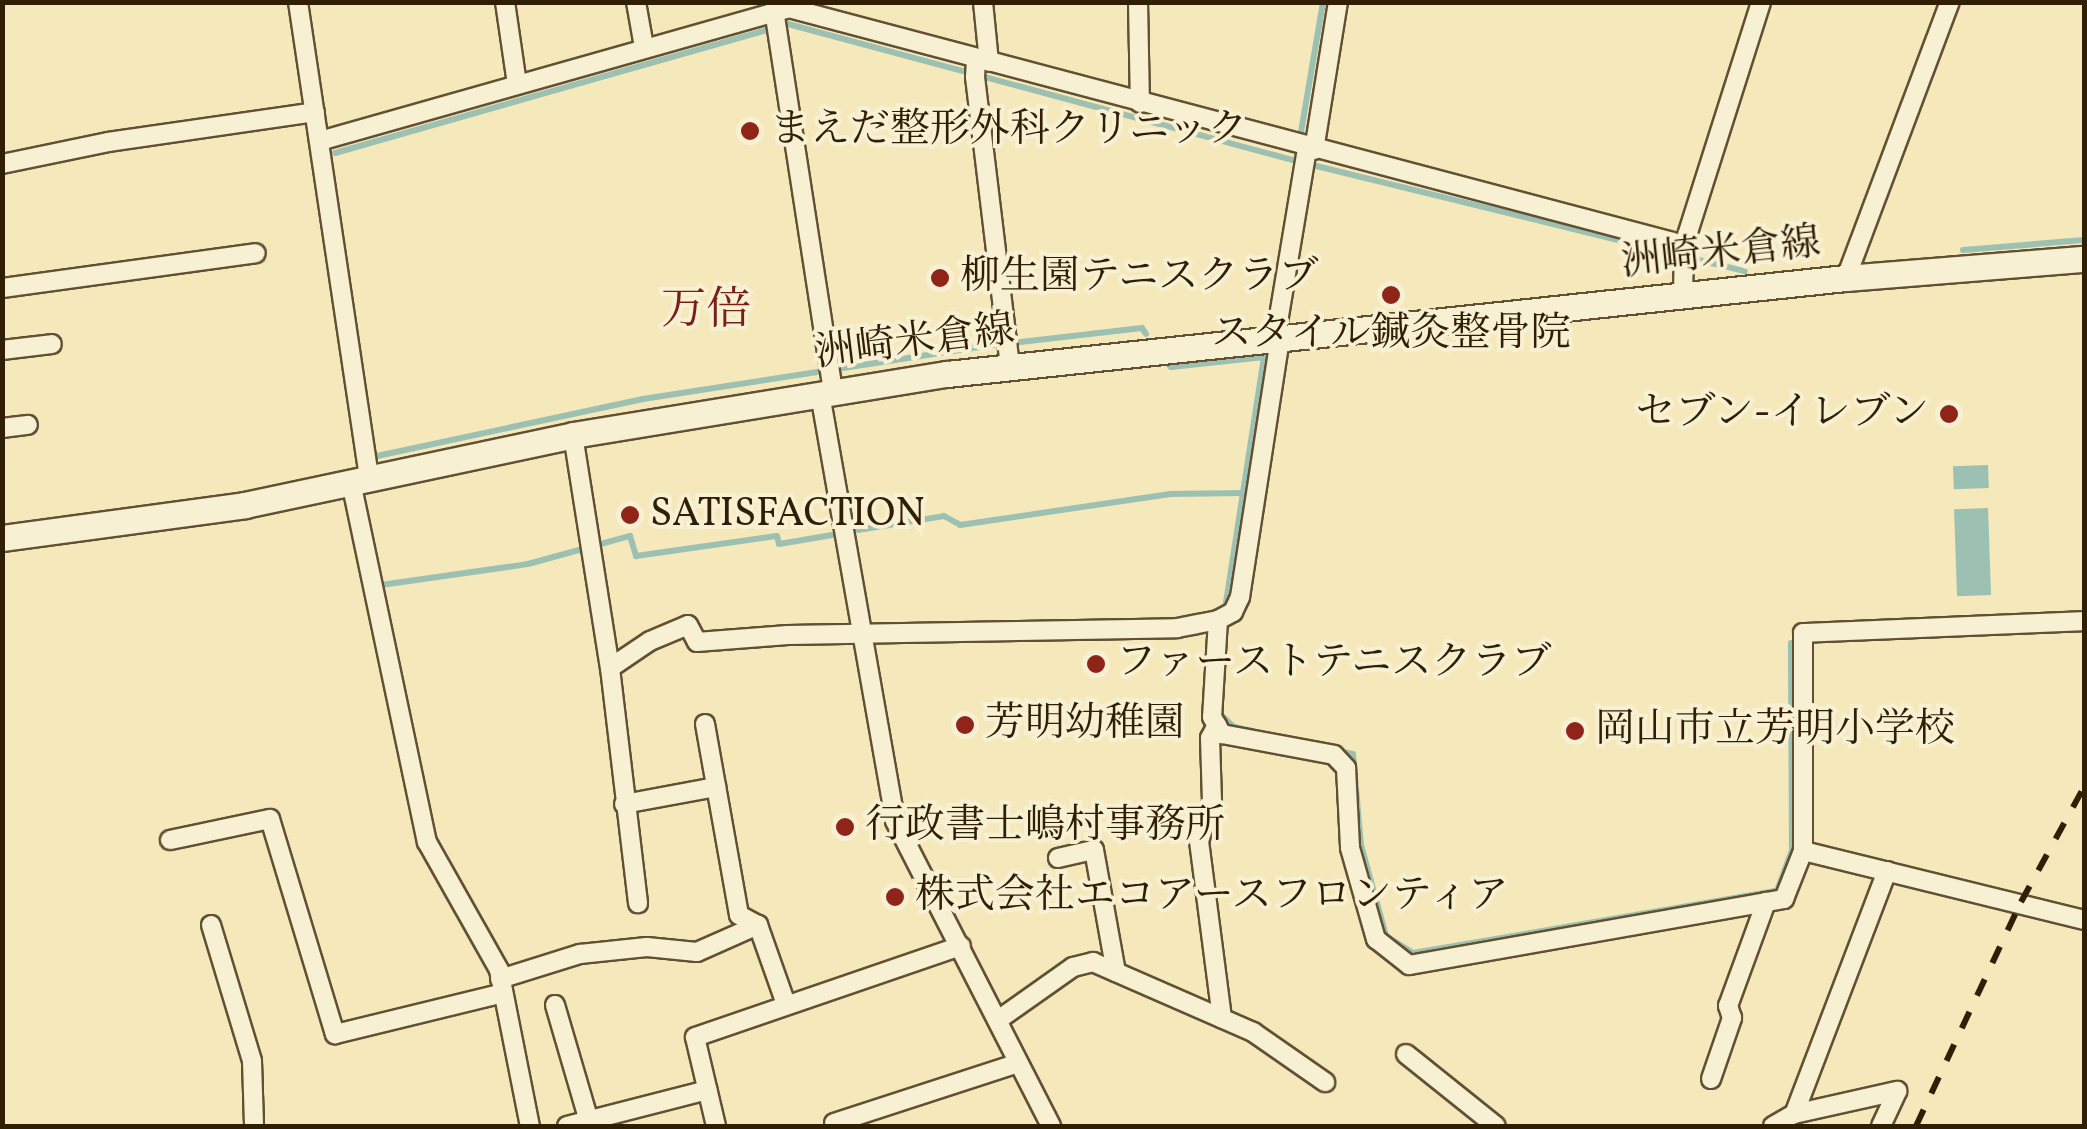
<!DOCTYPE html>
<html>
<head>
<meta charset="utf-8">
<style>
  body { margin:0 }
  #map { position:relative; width:2087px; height:1129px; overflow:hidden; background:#f5e8bb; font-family:Vollkorn,"Noto Serif JP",serif }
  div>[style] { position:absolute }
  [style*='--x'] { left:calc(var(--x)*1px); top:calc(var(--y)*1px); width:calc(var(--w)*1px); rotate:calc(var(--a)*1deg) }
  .water>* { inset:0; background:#9cc0b1; transform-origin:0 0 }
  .stream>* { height:6px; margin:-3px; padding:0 3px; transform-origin:3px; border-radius:3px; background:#9cc0b1 }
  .roads { filter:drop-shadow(2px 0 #615032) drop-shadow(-2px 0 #615032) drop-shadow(0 2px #615032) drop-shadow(0 -2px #615032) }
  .minor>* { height:18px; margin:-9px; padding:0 9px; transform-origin:9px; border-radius:9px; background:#f8f0d3 }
  .secondary>* { height:25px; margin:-12.5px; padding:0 12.5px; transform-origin:12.5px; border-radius:12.5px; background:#f8f0d3 }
  .rail>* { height:6px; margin-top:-3px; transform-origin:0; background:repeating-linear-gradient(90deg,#301e05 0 18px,transparent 0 36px) }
  .dots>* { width:28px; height:28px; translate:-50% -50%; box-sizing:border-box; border:5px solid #f8f0d3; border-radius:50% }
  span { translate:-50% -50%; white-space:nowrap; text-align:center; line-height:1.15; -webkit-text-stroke:8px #f8f0d3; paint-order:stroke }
  .poi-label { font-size:40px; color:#301e05 }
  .left { translate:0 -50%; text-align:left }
  .right { translate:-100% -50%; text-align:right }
  .street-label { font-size:40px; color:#301e05 }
  .quarter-label { font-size:45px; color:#7a1f14 }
  .frame { position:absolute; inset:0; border:5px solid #301e05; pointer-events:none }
</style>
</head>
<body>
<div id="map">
  <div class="water">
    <div style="left:1988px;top:465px;width:23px;height:35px;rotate:88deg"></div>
    <div style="left:1988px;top:508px;width:87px;height:34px;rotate:88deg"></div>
  </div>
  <div class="stream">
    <div style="--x:1300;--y:138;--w:138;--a:-80.4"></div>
    <div style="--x:335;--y:153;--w:471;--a:-15.9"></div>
    <div style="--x:788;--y:24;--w:526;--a:15.09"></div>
    <div style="--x:1296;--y:161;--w:462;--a:13.8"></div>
    <div style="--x:1963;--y:250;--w:121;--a:-4.7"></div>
    <div style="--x:1168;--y:364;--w:4;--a:45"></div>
    <div style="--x:1171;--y:367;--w:94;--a:-6.1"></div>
    <div style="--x:377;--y:456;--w:272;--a:-12.1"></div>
    <div style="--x:643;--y:399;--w:347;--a:-8.8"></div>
    <div style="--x:986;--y:346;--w:157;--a:-6.6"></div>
    <div style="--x:1142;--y:328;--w:7;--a:56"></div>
    <div style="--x:858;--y:530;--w:87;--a:-9.2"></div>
    <div style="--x:944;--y:516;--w:18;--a:29"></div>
    <div style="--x:960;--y:525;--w:211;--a:-8.4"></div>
    <div style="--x:1169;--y:494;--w:74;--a:-0.8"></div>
    <div style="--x:381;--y:585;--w:148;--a:-8.1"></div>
    <div style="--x:528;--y:564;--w:106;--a:-15.4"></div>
    <div style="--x:630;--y:536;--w:21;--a:73"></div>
    <div style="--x:636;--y:556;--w:142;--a:-8.1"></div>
    <div style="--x:777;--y:536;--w:8;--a:76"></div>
    <div style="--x:779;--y:544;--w:54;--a:-9.6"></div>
    <div style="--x:1223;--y:678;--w:69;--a:-88.3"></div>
    <div style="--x:1225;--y:609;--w:260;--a:-81.2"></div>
    <div style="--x:1221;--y:715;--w:18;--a:43"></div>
    <div style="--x:1234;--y:727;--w:19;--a:12"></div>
    <div style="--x:1338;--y:751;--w:15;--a:11"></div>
    <div style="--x:1353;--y:754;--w:91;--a:85"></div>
    <div style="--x:1361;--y:845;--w:94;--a:74.6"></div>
    <div style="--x:1386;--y:936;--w:32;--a:32"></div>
    <div style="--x:1413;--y:953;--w:369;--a:-9.7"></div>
    <div style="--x:1777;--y:891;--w:44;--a:-69.9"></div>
    <div style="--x:1792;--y:850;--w:207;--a:-90.3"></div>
  </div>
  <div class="roads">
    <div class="minor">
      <div style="--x:298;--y:2;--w:480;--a:81.5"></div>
      <div style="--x:505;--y:2;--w:83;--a:81.7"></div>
      <div style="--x:636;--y:2;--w:46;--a:79.9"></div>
      <div style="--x:983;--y:2;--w:60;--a:84.3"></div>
      <div style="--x:1138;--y:2;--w:101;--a:88.9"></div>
      <div style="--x:774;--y:10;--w:387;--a:81.2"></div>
      <div style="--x:976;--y:59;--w:18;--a:93"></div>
      <div style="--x:975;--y:77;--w:293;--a:83.1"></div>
      <div style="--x:320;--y:141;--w:487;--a:-15.8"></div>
      <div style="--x:789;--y:8;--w:926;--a:14.83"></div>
      <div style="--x:1314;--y:150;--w:150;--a:-80.8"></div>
      <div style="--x:2;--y:164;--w:108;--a:-11.7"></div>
      <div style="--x:108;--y:142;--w:209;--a:-8.2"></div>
      <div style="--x:1846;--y:278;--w:295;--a:-69.4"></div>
      <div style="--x:2;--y:288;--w:256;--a:-7.8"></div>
      <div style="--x:1683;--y:296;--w:51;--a:-88.9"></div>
      <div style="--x:1684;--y:245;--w:255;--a:-72.4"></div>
      <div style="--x:1275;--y:340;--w:195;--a:-80.5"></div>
      <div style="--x:2;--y:350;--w:50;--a:-6.8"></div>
      <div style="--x:820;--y:394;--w:434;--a:80"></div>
      <div style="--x:895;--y:821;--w:343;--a:62.9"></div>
      <div style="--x:2;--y:428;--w:26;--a:-7"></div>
      <div style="--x:573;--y:435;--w:236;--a:81"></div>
      <div style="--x:610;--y:668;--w:237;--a:83.2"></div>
      <div style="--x:351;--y:482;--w:368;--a:78.1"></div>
      <div style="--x:427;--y:842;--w:147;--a:60.6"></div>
      <div style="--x:499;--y:970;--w:159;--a:78.8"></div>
      <div style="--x:1218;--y:620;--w:17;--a:-28"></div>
      <div style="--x:1233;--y:612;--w:17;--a:-65"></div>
      <div style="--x:1240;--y:597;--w:261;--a:-81.2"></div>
      <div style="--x:610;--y:668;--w:48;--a:-34"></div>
      <div style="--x:650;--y:641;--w:41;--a:-22.8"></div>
      <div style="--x:688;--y:625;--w:19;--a:62"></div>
      <div style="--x:697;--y:642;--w:91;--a:-4.4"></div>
      <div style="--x:788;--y:635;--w:389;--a:-1"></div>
      <div style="--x:1177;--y:628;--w:42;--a:-11"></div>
      <div style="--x:1218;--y:620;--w:97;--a:93.5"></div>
      <div style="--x:1212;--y:717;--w:20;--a:60"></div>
      <div style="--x:1222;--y:734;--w:114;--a:10.6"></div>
      <div style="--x:1334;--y:755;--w:18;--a:47"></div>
      <div style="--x:1346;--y:768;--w:80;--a:87.1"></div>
      <div style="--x:1350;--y:848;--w:95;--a:74.1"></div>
      <div style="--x:1376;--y:939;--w:42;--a:38.2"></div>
      <div style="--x:1409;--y:965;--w:381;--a:-10"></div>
      <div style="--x:1784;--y:899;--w:52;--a:-68.4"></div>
      <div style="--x:1803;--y:851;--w:218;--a:-90"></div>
      <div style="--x:1803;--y:633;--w:281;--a:-2.4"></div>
      <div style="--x:705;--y:724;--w:194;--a:79.9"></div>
      <div style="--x:739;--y:915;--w:21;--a:28"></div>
      <div style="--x:758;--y:925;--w:84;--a:70.5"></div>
      <div style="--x:1217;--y:725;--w:15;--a:118"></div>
      <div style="--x:1210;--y:738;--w:64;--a:88.2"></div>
      <div style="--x:1212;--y:802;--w:41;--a:108.4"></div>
      <div style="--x:1199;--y:841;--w:179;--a:82.6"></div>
      <div style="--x:624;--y:804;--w:94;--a:-10.5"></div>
      <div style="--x:170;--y:840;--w:102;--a:-11.9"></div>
      <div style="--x:270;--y:819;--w:225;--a:73.2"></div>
      <div style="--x:335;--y:1034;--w:173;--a:-13.7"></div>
      <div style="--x:1803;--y:851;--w:289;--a:13.8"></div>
      <div style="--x:1058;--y:858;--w:37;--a:-13"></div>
      <div style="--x:1094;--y:850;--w:124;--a:79.8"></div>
      <div style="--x:1887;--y:871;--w:260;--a:110.9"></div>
      <div style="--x:1794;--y:1114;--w:106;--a:-12.6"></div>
      <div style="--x:211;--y:925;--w:142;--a:73.2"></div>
      <div style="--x:252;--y:1061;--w:65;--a:88.2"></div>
      <div style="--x:500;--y:979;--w:84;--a:-17.4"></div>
      <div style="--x:580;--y:954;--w:67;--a:-6"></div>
      <div style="--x:647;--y:947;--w:50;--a:5.7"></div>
      <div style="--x:697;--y:952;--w:67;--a:-23.9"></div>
      <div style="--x:555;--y:1005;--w:121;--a:73.7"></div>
      <div style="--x:998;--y:1020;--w:92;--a:-35.2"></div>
      <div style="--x:1073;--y:967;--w:21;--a:-14"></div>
      <div style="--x:1093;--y:962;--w:175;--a:23.6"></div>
      <div style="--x:1253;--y:1032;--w:88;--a:34.8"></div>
      <div style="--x:1406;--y:1054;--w:115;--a:38.7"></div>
      <div style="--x:1711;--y:1079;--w:65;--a:-71"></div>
      <div style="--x:1732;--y:1018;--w:13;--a:-108"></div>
      <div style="--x:1728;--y:1006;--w:111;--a:-69.9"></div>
      <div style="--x:834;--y:1123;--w:194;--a:-18"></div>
      <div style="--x:567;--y:1126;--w:145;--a:-14.4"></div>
      <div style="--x:716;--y:1126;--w:91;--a:-103.3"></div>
      <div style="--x:695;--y:1037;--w:281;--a:-18.9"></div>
      <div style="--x:1773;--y:1126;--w:24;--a:-30"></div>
      <div style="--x:1881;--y:1126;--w:38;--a:-65"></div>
    </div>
    <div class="secondary">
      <div style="--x:2;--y:538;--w:245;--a:-7.7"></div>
      <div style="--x:245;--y:505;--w:335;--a:-12"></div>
      <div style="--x:573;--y:435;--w:379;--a:-9.3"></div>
      <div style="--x:947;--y:374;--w:904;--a:-6.1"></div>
      <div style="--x:1846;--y:278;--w:239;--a:-4.6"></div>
    </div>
  </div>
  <div class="rail">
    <div style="--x:1916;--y:1126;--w:247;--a:-64.9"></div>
    <div style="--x:2021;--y:902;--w:131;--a:-61.3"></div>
  </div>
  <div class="dots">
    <div style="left:750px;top:131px;background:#8f2418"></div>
    <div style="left:940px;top:278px;background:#8f2418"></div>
    <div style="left:1391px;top:295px;background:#8f2418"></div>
    <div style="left:1949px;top:414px;background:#8f2418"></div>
    <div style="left:630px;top:515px;background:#8f2418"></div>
    <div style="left:1096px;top:664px;background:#8f2418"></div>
    <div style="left:965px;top:725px;background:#8f2418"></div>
    <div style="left:1575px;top:731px;background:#8f2418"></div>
    <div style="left:845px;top:827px;background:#8f2418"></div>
    <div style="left:895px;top:897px;background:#8f2418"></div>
  </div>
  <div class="poi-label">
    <span class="left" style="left:770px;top:131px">まえだ整形外科クリニック</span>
    <span class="left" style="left:960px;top:278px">柳生園テニスクラブ</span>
    <span style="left:1391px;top:335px">スタイル鍼灸整骨院</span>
    <span class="right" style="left:1929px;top:414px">セブン-イレブン</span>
    <span class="left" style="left:650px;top:515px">SATISFACTION</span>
    <span class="left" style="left:1116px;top:664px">ファーストテニスクラブ</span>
    <span class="left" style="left:985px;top:725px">芳明幼稚園</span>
    <span class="left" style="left:1595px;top:731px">岡山市立芳明小学校</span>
    <span class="left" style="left:865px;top:827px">行政書士嶋村事務所</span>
    <span class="left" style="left:915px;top:897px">株式会社エコアースフロンティア</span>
  </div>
  <div class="street-label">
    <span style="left:1721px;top:254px;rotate:-6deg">洲崎米倉線</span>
    <span style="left:915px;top:343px;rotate:-7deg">洲崎米倉線</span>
  </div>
  <div class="quarter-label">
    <span style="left:706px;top:312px">万倍</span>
  </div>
  <div class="frame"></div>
</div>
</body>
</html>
